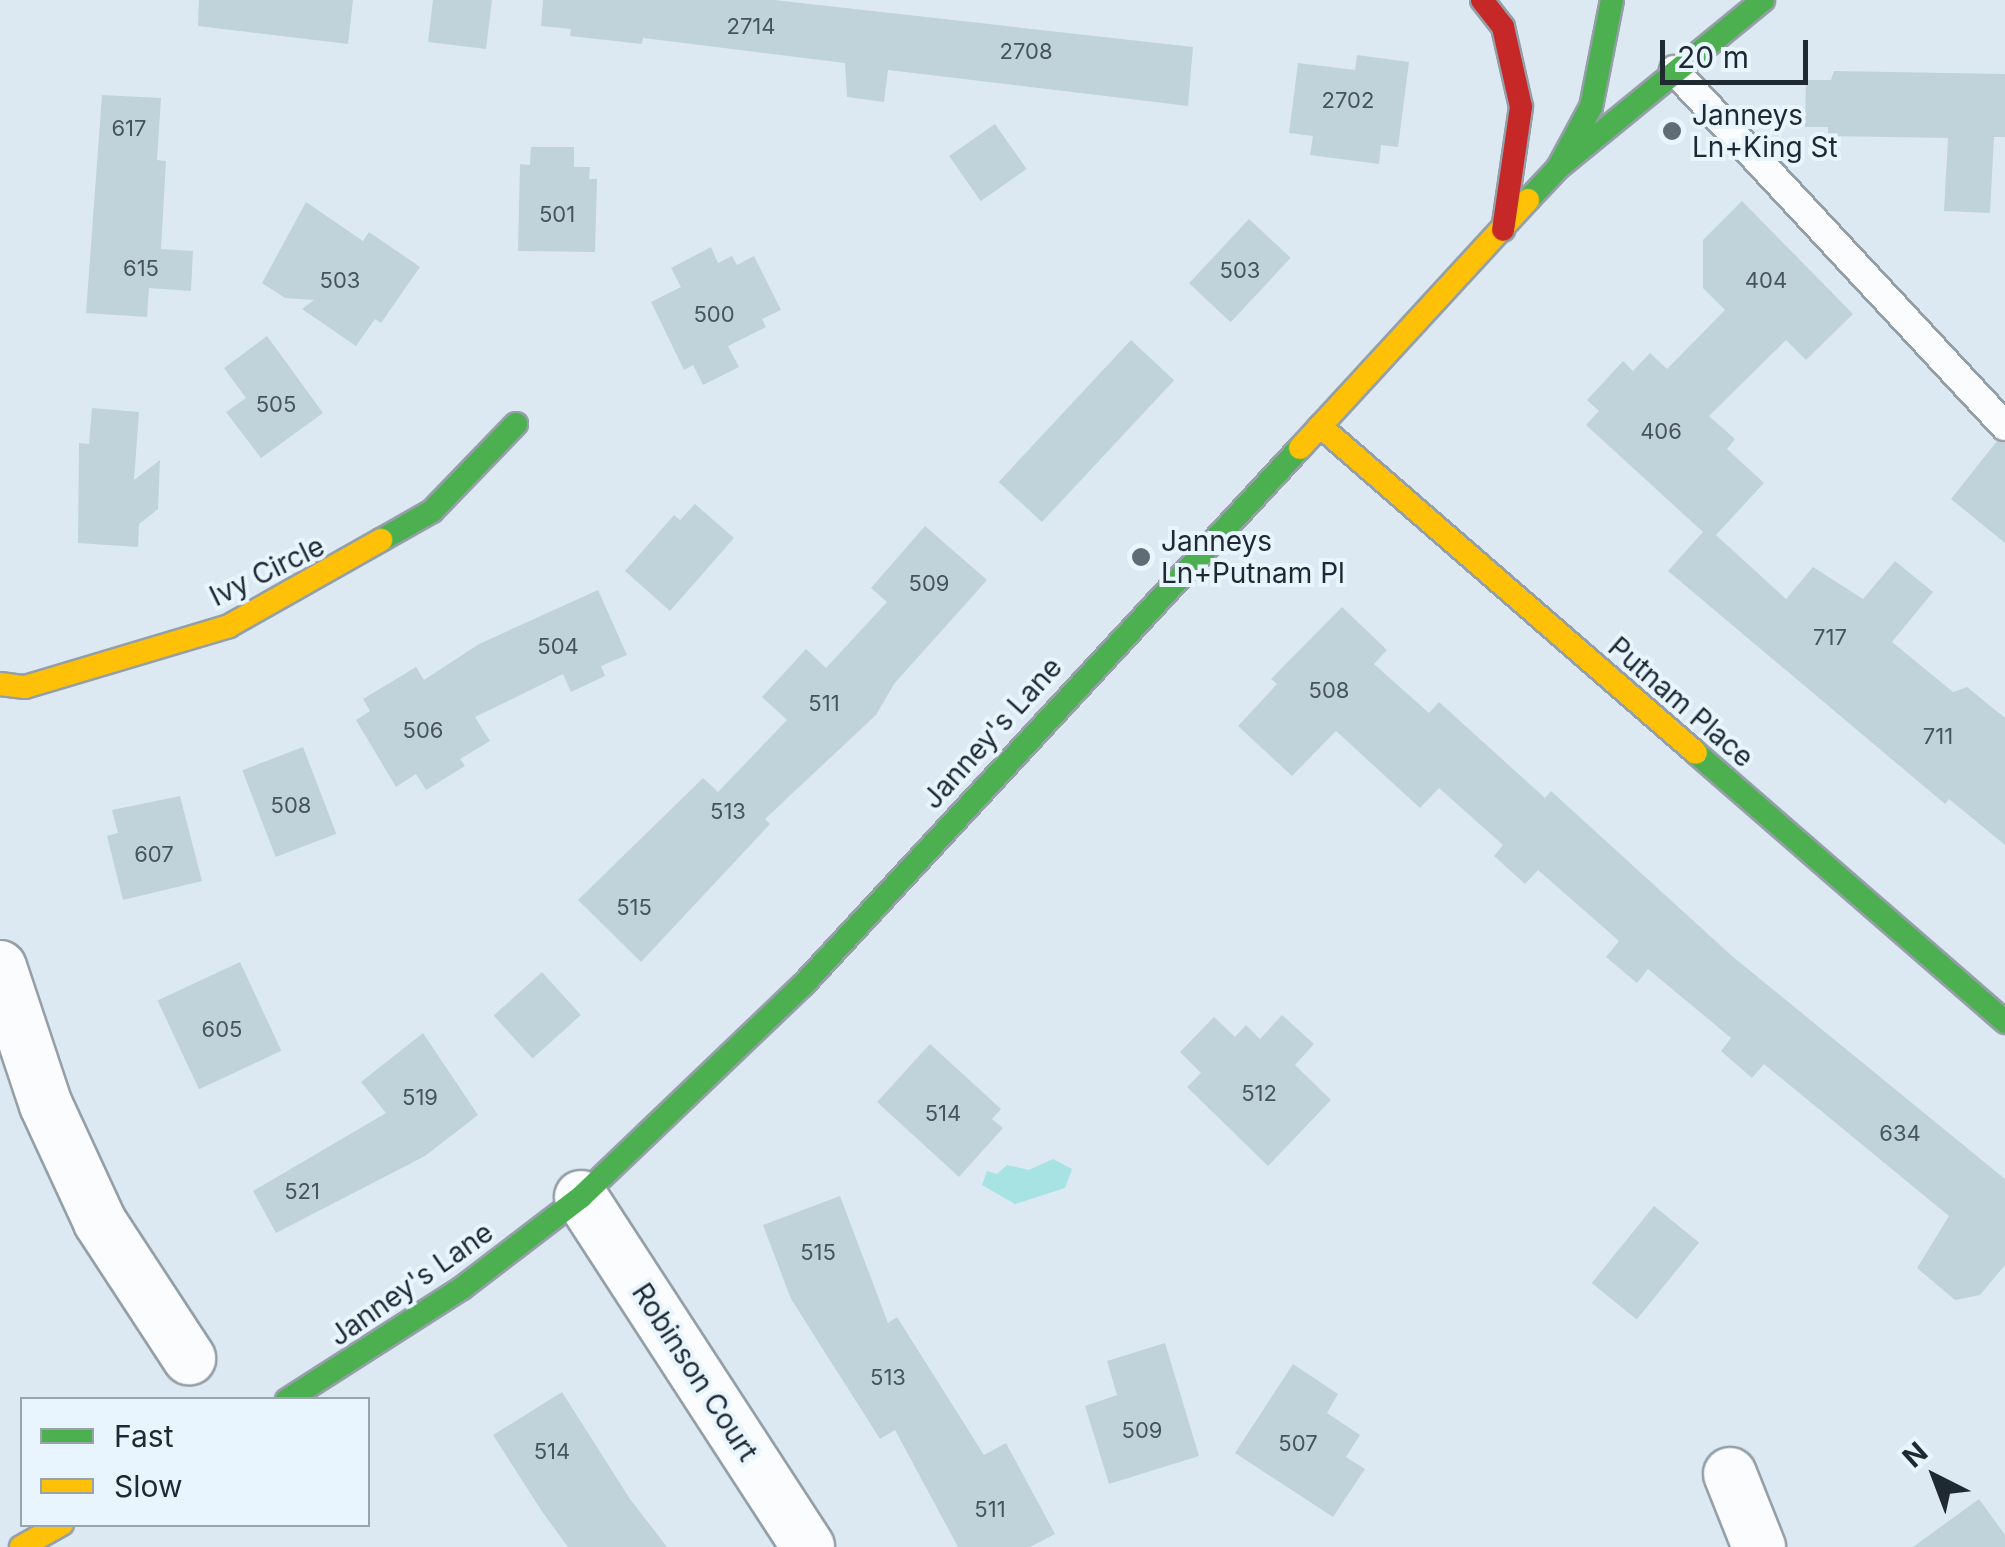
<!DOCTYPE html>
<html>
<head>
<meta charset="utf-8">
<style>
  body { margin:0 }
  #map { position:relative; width:2005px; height:1547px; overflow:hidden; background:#dce9f2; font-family:Inter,sans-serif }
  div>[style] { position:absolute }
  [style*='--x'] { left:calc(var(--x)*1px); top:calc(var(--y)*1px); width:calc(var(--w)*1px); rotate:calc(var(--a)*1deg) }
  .water>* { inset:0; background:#a7e3e2 }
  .building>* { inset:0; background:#c0d3db; transform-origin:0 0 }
  .roads { filter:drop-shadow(2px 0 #949fa7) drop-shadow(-2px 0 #949fa7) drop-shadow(0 2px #949fa7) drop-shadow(0 -2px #949fa7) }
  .lane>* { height:28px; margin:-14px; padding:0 14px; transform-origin:14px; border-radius:14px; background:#fafcfd }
  .street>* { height:52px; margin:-26px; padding:0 26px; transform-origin:26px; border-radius:26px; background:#fafcfd }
  .fast>* { height:22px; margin:-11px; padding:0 11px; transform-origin:11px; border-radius:11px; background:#4caf50 }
  .slow>* { height:22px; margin:-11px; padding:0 11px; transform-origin:11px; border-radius:11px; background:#ffc107 }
  .jam>* { height:22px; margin:-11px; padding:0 11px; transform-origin:11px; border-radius:11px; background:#c62828 }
  .dots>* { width:28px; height:28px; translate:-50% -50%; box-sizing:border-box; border:5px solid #e9f5fe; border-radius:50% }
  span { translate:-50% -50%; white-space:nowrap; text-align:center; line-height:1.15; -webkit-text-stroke:8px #e9f5fe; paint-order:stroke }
  .number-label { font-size:22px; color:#47545d }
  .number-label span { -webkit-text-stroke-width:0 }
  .poi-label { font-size:28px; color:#1e2932 }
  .left { translate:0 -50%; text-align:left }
  .street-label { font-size:28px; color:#1e2932 }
  .legend { position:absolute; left:20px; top:1397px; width:350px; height:130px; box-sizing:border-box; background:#e9f5fe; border:2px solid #98a3ac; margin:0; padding:12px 18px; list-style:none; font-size:30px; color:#1e2932 }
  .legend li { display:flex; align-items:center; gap:20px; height:50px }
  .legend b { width:50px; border:2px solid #98a3ac }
  .north { position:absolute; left:1885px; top:1427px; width:100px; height:100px; -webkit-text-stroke:8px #e9f5fe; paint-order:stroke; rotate:318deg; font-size:28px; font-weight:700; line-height:40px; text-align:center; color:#1e2932 }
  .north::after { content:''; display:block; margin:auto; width:35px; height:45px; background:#1e2932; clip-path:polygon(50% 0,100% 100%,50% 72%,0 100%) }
  .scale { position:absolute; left:1660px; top:40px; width:148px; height:45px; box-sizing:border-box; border:5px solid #1e2932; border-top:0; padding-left:12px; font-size:30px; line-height:35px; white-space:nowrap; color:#1e2932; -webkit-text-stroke:8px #e9f5fe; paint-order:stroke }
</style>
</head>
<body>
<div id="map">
  <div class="water">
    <div style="clip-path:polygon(1053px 1159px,1072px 1169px,1065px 1188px,1015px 1204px,982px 1185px,987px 1171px,997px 1174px,1007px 1165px,1029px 1170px)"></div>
  </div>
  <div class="building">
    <div style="clip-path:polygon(199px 0,353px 0,348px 44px,198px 26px)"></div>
    <div style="clip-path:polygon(433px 0,492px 0,486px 49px,428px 42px)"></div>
    <div style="clip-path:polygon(543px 0,774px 0,1193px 47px,1188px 106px,888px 70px,884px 102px,847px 97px,845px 63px,643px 38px,642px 44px,570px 36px,571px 29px,541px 26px)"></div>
    <div style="clip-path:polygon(1357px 55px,1409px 62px,1398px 147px,1381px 145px,1379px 164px,1310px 155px,1313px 136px,1289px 133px,1298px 63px,1355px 70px)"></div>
    <div style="clip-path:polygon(1834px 71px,2005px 74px,2005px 137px,1994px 137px,1990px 213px,1944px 211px,1948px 138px,1828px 136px,1828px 127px,1805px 127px,1806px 80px,1831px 80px)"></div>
    <div style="clip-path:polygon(102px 95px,161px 98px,157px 160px,166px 161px,161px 249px,193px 251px,191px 291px,149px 288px,147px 317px,86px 313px)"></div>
    <div style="left:995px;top:124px;width:55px;height:56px;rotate:55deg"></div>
    <div style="clip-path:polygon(531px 147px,574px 147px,574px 167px,590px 167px,589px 179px,597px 179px,595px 252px,518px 251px,520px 164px,530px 165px)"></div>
    <div style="clip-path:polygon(1742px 201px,1853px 314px,1806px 360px,1786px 340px,1709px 416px,1735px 439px,1727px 449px,1764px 483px,1716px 535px,1786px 599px,1813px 567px,1863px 599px,1895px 561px,1933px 592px,1892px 642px,1953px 692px,1967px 687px,2005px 718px,2005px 845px,1949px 799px,1945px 804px,1668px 571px,1703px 532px,1586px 425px,1599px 411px,1587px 400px,1623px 361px,1633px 371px,1650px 353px,1667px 369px,1725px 310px,1703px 288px,1703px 240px)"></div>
    <div style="clip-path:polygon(306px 202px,363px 241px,369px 232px,420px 267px,381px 323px,375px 319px,356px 346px,302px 309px,314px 300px,285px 298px,262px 283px)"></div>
    <div style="left:1249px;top:219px;width:57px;height:88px;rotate:43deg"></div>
    <div style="clip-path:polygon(711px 247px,718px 263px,732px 256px,737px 265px,754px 256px,781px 310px,762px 319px,766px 327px,728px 346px,739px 367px,703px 385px,693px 365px,684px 370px,651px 302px,681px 287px,671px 268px)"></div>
    <div style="clip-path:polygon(267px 336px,323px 413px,261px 458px,226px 412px,246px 398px,224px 368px)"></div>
    <div style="left:1131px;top:340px;width:59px;height:194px;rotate:43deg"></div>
    <div style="clip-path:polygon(92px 408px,139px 412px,134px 480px,160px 460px,158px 509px,139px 524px,138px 547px,78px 543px,79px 443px,89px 444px)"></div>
    <div style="clip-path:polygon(1997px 441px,2005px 443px,2005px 543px,1951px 499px)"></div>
    <div style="clip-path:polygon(695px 504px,734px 538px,670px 611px,625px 571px,674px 515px,680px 520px)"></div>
    <div style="clip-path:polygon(925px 526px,987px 580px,894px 684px,876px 715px,765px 819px,770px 824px,641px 962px,578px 900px,703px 778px,718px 792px,787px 720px,762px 697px,806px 649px,826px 668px,887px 602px,871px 588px)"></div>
    <div style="clip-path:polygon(598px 590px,627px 655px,601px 666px,605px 676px,571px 692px,563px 674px,475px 717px,490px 741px,460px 759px,465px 766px,426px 790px,416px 774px,396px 787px,356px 720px,370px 711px,363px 699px,416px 667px,424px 680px,479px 644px)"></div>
    <div style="clip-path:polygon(1342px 607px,1387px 650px,1374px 664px,1429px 713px,1439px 702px,1545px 798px,1551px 791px,1732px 956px,2005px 1179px,2005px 1265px,1980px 1295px,1955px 1300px,1917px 1268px,1949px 1216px,1764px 1064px,1752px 1078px,1721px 1051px,1731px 1038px,1648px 969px,1637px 983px,1606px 957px,1619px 941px,1538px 870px,1525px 884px,1494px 856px,1503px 845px,1439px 788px,1420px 808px,1336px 731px,1292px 776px,1238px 726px,1277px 684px,1271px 679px)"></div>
    <div style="left:303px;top:747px;width:93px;height:65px;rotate:69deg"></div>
    <div style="clip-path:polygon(180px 796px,202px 881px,123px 900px,107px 836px,118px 833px,112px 810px)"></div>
    <div style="left:240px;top:962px;width:98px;height:91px;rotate:65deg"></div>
    <div style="left:542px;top:972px;width:58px;height:65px;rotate:48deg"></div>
    <div style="clip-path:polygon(1282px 1015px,1314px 1044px,1295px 1065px,1331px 1100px,1268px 1166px,1187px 1087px,1201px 1073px,1180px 1052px,1214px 1017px,1235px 1037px,1246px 1025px,1260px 1039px)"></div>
    <div style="clip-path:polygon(423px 1033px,478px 1115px,425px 1156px,276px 1233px,253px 1191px,386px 1113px,361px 1082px)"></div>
    <div style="clip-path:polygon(930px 1044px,1001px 1109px,992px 1119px,1003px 1128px,959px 1177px,877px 1102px)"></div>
    <div style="clip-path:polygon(840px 1196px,888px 1323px,897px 1317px,984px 1455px,1006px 1443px,1055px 1534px,1030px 1547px,958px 1547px,895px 1430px,880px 1439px,791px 1299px,763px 1225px)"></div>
    <div style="left:1654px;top:1206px;width:58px;height:99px;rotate:39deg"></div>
    <div style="clip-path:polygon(1165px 1343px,1199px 1456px,1109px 1484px,1085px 1406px,1117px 1395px,1107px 1361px)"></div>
    <div style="clip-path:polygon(1293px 1364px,1338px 1394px,1327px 1413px,1360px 1435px,1346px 1457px,1365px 1469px,1333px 1517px,1235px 1453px)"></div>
    <div style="clip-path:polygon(562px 1392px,630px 1499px,667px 1547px,568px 1547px,543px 1513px,493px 1435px)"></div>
    <div style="clip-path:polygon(1979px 1499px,2005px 1535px,2005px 1547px,1913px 1547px)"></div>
  </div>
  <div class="roads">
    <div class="lane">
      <div style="--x:1674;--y:70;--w:486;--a:47.1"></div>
    </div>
    <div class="street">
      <div style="--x:0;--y:967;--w:145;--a:71.6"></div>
      <div style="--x:46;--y:1105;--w:129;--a:65.2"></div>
      <div style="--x:100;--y:1222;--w:163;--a:56.8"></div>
      <div style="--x:581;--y:1197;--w:417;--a:57"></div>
      <div style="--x:1730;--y:1474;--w:79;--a:68.3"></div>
    </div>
    <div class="fast">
      <div style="--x:1558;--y:168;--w:265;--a:-39.3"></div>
      <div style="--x:1528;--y:200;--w:44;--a:-46.8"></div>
      <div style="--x:1558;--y:168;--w:69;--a:-61.6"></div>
      <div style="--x:1591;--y:107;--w:109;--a:-78.9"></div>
      <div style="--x:381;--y:540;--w:59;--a:-29.6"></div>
      <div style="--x:432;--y:511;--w:121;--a:-46"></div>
      <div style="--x:1696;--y:753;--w:410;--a:41"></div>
      <div style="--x:287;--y:1400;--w:208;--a:-32.6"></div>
      <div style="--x:462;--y:1288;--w:150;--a:-37.4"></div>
      <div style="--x:581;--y:1197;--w:307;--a:-43.7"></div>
      <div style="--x:803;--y:985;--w:732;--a:-47.22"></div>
    </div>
    <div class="slow">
      <div style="--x:1320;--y:426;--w:498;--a:41"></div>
      <div style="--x:1300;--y:448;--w:337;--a:-47.4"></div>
      <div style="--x:0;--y:684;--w:25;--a:7"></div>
      <div style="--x:25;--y:687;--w:213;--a:-16.6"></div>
      <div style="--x:229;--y:626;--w:175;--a:-29.5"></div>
      <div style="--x:21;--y:1547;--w:47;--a:-29.3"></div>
    </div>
    <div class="jam">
      <div style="--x:1482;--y:0;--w:34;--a:52"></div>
      <div style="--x:1503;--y:27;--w:82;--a:77.3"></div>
      <div style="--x:1521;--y:107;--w:124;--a:98.3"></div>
    </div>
  </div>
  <div class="dots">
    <div style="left:1672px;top:131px;background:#606c75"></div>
    <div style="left:1141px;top:557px;background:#606c75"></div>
  </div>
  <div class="number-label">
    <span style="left:751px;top:27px">2714</span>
    <span style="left:1026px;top:52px">2708</span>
    <span style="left:1348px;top:101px">2702</span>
    <span style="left:129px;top:129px">617</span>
    <span style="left:557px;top:215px">501</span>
    <span style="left:141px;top:269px">615</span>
    <span style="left:1240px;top:271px">503</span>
    <span style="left:340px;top:281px">503</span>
    <span style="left:1766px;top:281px">404</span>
    <span style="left:714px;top:315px">500</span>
    <span style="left:276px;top:405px">505</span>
    <span style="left:1661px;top:432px">406</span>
    <span style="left:929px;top:584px">509</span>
    <span style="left:1830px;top:638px">717</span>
    <span style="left:558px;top:647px">504</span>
    <span style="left:1329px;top:691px">508</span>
    <span style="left:824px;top:704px">511</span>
    <span style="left:423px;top:731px">506</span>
    <span style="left:1938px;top:737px">711</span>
    <span style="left:291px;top:806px">508</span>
    <span style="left:728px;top:812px">513</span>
    <span style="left:154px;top:855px">607</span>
    <span style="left:634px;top:908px">515</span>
    <span style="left:222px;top:1030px">605</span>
    <span style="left:1259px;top:1094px">512</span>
    <span style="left:420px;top:1098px">519</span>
    <span style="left:943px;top:1114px">514</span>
    <span style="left:1900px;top:1134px">634</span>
    <span style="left:302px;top:1192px">521</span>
    <span style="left:818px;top:1253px">515</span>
    <span style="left:888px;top:1378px">513</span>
    <span style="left:1142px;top:1431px">509</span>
    <span style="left:1298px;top:1444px">507</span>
    <span style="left:552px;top:1452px">514</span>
    <span style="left:990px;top:1510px">511</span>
  </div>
  <div class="poi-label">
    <span class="left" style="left:1692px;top:131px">Janneys<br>Ln+King St</span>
    <span class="left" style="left:1161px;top:557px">Janneys<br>Ln+Putnam Pl</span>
  </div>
  <div class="street-label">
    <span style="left:267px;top:571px;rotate:-26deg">Ivy Circle</span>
    <span style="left:1681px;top:702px;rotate:41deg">Putnam Place</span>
    <span style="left:992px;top:733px;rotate:-48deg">Janney's Lane</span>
    <span style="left:411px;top:1284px;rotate:-35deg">Janney's Lane</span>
    <span style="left:695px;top:1372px;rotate:57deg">Robinson Court</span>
  </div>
  <ul class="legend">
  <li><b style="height:12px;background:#4caf50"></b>Fast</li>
  <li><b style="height:12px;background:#ffc107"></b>Slow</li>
  </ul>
  <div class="north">N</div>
  <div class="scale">20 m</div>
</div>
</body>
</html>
